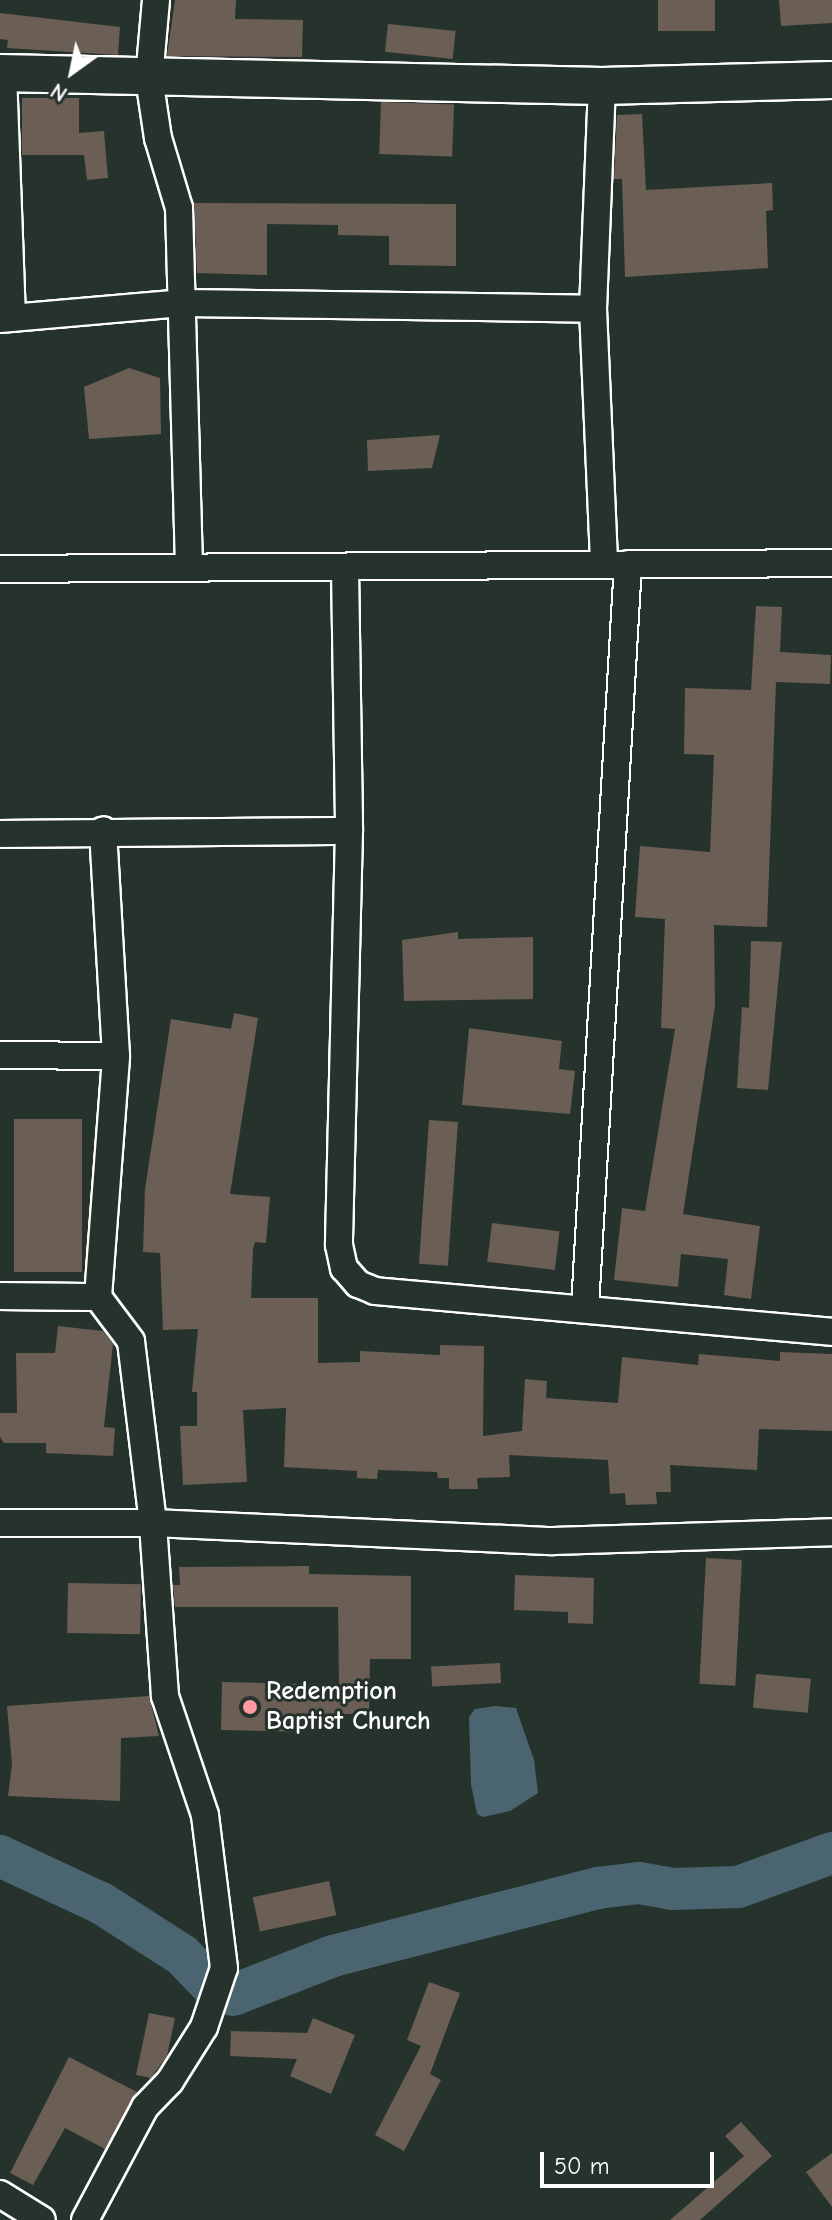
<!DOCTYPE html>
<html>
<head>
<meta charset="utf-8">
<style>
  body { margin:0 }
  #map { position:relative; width:832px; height:2220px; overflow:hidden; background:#26332d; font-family:"Comic Neue",sans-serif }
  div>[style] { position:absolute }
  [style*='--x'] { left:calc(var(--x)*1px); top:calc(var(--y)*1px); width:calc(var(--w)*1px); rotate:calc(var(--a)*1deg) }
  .water>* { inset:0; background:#4b6570 }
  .river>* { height:42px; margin:-21px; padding:0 21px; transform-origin:21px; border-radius:21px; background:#4b6570 }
  .building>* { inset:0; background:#6a5e55; transform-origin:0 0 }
  .roads { filter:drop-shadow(2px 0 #fff) drop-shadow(-2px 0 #fff) drop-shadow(0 2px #fff) drop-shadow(0 -2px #fff) }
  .street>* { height:26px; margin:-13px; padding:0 13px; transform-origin:13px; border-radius:13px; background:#26332d }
  .secondary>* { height:36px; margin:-18px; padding:0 18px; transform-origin:18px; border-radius:18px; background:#26332d }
  .dots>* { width:22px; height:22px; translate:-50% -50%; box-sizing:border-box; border:4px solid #26332d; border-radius:50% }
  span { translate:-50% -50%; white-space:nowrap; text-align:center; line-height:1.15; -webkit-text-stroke:6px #26332d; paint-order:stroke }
  .poi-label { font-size:26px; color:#fff; font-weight:700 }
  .left { translate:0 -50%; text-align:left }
  .north { position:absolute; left:32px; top:32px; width:80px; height:80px; -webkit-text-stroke:6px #26332d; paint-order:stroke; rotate:213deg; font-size:22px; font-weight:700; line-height:32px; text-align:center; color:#fff }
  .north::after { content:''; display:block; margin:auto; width:28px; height:36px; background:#fff; clip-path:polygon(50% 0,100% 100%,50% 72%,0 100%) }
  .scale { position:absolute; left:540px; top:2152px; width:174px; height:36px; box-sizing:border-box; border:4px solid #fff; border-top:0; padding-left:10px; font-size:24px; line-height:28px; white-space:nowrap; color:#fff; -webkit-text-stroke:6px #26332d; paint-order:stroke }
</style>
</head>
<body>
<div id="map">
  <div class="water">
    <div style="clip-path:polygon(495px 1706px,516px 1708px,534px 1760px,538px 1793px,510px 1811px,483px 1817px,477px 1814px,471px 1784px,469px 1717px,475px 1709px)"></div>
  </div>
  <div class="river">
    <div style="--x:0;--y:1856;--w:111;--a:25"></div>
    <div style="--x:101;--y:1903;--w:96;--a:32.7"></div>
    <div style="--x:182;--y:1955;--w:43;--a:45.9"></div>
    <div style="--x:233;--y:1995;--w:107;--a:-21.3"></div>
    <div style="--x:333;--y:1956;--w:274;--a:-14.4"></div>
    <div style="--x:598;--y:1888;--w:41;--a:-7"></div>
    <div style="--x:639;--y:1883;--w:34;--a:10"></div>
    <div style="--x:672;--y:1889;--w:66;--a:-1.7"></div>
    <div style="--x:738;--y:1887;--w:100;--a:-19.9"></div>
  </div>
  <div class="building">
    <div style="clip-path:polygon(175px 0,236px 0,235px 19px,303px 20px,302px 57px,167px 56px)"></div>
    <div style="left:658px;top:0;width:57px;height:31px"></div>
    <div style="clip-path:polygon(779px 0,832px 0,832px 23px,781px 26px)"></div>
    <div style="clip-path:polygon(0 13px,120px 27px,118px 55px,7px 48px,8px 40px,0 39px)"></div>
    <div style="left:388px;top:24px;width:68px;height:28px;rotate:6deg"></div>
    <div style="clip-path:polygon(22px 98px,79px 98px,79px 133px,104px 131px,108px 178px,87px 180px,84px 155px,22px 155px)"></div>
    <div style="left:381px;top:102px;width:73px;height:52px;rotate:2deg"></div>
    <div style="clip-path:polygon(642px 114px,646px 190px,772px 183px,773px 210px,766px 211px,768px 268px,625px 277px,622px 179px,614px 179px,617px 115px)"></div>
    <div style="clip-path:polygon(194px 203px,456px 204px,456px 266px,389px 265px,389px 236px,338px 235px,338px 225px,267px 224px,267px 275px,197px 273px)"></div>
    <div style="clip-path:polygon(129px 368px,160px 378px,161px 434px,89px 439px,84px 387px)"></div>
    <div style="clip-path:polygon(440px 435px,432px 468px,368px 471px,367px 440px)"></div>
    <div style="clip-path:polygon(756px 606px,782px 607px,780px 652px,831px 655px,830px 684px,776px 682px,767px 927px,714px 925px,715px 1006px,683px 1214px,760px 1226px,751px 1299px,724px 1295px,728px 1259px,681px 1254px,678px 1287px,614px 1280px,622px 1208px,645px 1211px,675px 1029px,661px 1028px,665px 919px,635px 917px,640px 846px,710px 852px,714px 755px,684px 754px,685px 688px,751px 690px)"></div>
    <div style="clip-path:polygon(458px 932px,458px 939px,533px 937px,533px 999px,404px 1001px,402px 940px)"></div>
    <div style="clip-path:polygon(751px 941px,782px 942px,768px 1090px,737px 1088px,742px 1007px,749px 1008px)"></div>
    <div style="clip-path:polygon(234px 1013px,258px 1018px,230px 1194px,270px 1197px,266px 1243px,255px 1242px,253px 1249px,251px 1298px,318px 1298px,318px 1363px,360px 1362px,360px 1351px,440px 1355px,440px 1345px,484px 1346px,483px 1436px,522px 1431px,525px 1379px,547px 1381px,546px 1398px,618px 1403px,622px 1357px,698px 1365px,699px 1354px,780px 1361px,780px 1352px,832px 1354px,832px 1431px,759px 1429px,757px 1470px,670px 1465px,671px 1492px,656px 1492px,657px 1504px,626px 1505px,625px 1493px,610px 1494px,608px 1460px,509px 1455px,510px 1477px,477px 1478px,478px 1489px,449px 1489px,449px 1478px,438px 1478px,437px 1472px,378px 1470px,377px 1479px,357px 1478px,357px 1471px,284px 1467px,286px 1408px,243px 1410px,247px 1482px,183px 1485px,180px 1426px,197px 1426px,197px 1392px,192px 1392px,198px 1329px,163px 1330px,160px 1253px,143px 1252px,145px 1189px,171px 1019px,231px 1029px)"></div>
    <div style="clip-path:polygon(469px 1028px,562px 1041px,559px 1069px,575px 1071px,570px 1114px,462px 1105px)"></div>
    <div style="left:82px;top:1119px;width:153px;height:68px;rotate:90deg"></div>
    <div style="left:429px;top:1120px;width:29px;height:144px;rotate:4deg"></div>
    <div style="left:492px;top:1223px;width:68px;height:39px;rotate:7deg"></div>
    <div style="clip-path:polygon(58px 1326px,103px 1331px,113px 1344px,104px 1427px,115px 1428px,113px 1456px,46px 1453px,46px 1443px,4px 1443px,0 1437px,0 1413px,17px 1413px,16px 1353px,55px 1353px)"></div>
    <div style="left:706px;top:1558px;width:36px;height:126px;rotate:3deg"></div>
    <div style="clip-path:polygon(309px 1566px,309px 1574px,411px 1576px,411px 1659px,370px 1659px,369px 1714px,306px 1714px,305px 1732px,221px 1730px,222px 1682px,339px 1685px,338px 1607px,175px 1607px,173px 1585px,180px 1585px,179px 1567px)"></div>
    <div style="clip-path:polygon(515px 1575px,594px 1578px,593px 1624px,568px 1623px,568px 1612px,514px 1610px)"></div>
    <div style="left:68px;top:1583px;width:73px;height:50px;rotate:1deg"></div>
    <div style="left:500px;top:1663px;width:20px;height:69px;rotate:87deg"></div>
    <div style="left:756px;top:1674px;width:55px;height:34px;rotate:5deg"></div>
    <div style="clip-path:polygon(149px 1696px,159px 1736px,121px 1738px,120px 1801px,8px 1796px,12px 1765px,7px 1706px)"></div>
    <div style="left:329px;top:1881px;width:35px;height:78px;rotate:78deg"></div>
    <div style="clip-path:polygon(429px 1982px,460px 1993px,430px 2074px,441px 2080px,404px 2151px,375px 2135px,421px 2046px,407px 2040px)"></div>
    <div style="clip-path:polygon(149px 2013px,175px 2018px,167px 2056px,151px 2078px,136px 2075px)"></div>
    <div style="clip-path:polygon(313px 2018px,355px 2035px,331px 2094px,290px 2076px,297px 2059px,230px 2056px,231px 2031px,307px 2033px)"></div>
    <div style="clip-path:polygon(69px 2057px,137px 2092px,105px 2149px,65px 2128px,33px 2185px,10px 2173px)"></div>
    <div style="clip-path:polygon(741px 2122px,772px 2156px,700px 2220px,670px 2220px,744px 2156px,725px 2136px)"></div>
    <div style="clip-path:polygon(832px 2153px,832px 2207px,806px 2172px)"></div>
  </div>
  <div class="roads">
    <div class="street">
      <div style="--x:156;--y:0;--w:78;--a:95.1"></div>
      <div style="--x:149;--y:78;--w:61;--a:81.5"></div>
      <div style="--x:158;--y:138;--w:73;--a:73.3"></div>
      <div style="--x:179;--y:208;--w:360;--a:88.4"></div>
      <div style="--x:3;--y:73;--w:245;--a:87.9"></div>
      <div style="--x:593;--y:309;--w:223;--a:-87.7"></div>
      <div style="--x:0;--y:319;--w:185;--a:-5"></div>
      <div style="--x:184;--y:303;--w:409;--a:0.8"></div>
      <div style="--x:593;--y:309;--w:255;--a:87.5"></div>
      <div style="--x:345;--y:568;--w:263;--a:89.1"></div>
      <div style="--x:349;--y:831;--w:414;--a:91.4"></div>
      <div style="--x:339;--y:1245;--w:24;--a:78"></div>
      <div style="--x:344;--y:1268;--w:21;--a:49"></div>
      <div style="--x:358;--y:1284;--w:18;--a:22"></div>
      <div style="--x:375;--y:1291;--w:459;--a:5.1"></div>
      <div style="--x:0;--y:569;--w:832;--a:-0.41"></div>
      <div style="--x:0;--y:834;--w:349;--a:-0.5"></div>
      <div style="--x:0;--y:1055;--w:116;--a:0.5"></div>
      <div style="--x:0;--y:1296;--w:98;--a:0.6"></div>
      <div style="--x:585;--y:1307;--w:744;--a:-86.69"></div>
      <div style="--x:0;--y:1523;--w:153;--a:0"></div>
      <div style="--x:153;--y:1523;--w:400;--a:2.6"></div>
      <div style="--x:553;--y:1541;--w:279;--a:-1.8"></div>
      <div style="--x:0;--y:2194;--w:49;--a:31.8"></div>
      <div style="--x:85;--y:2220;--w:128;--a:-62"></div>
      <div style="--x:145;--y:2107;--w:36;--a:-46"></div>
      <div style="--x:170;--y:2081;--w:64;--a:-57.8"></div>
      <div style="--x:204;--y:2027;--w:62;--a:-71.3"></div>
      <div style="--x:224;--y:1968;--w:154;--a:-97.1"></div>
      <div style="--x:205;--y:1815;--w:126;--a:-108.6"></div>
      <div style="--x:165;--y:1696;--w:173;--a:-94"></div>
      <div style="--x:153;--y:1523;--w:183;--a:-96.9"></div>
      <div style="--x:131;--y:1341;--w:55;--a:-126.9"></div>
      <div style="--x:98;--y:1297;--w:242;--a:-85.7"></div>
      <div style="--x:116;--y:1056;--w:226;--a:-93.3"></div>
    </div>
    <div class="secondary">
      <div style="--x:0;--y:73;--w:602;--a:1.24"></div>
      <div style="--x:602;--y:86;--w:230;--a:-1.5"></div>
    </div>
  </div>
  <div class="dots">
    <div style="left:250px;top:1707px;background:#ff9aa2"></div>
  </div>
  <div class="poi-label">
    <span class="left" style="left:266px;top:1707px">Redemption<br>Baptist Church</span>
  </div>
  <div class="north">N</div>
  <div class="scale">50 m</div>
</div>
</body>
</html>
